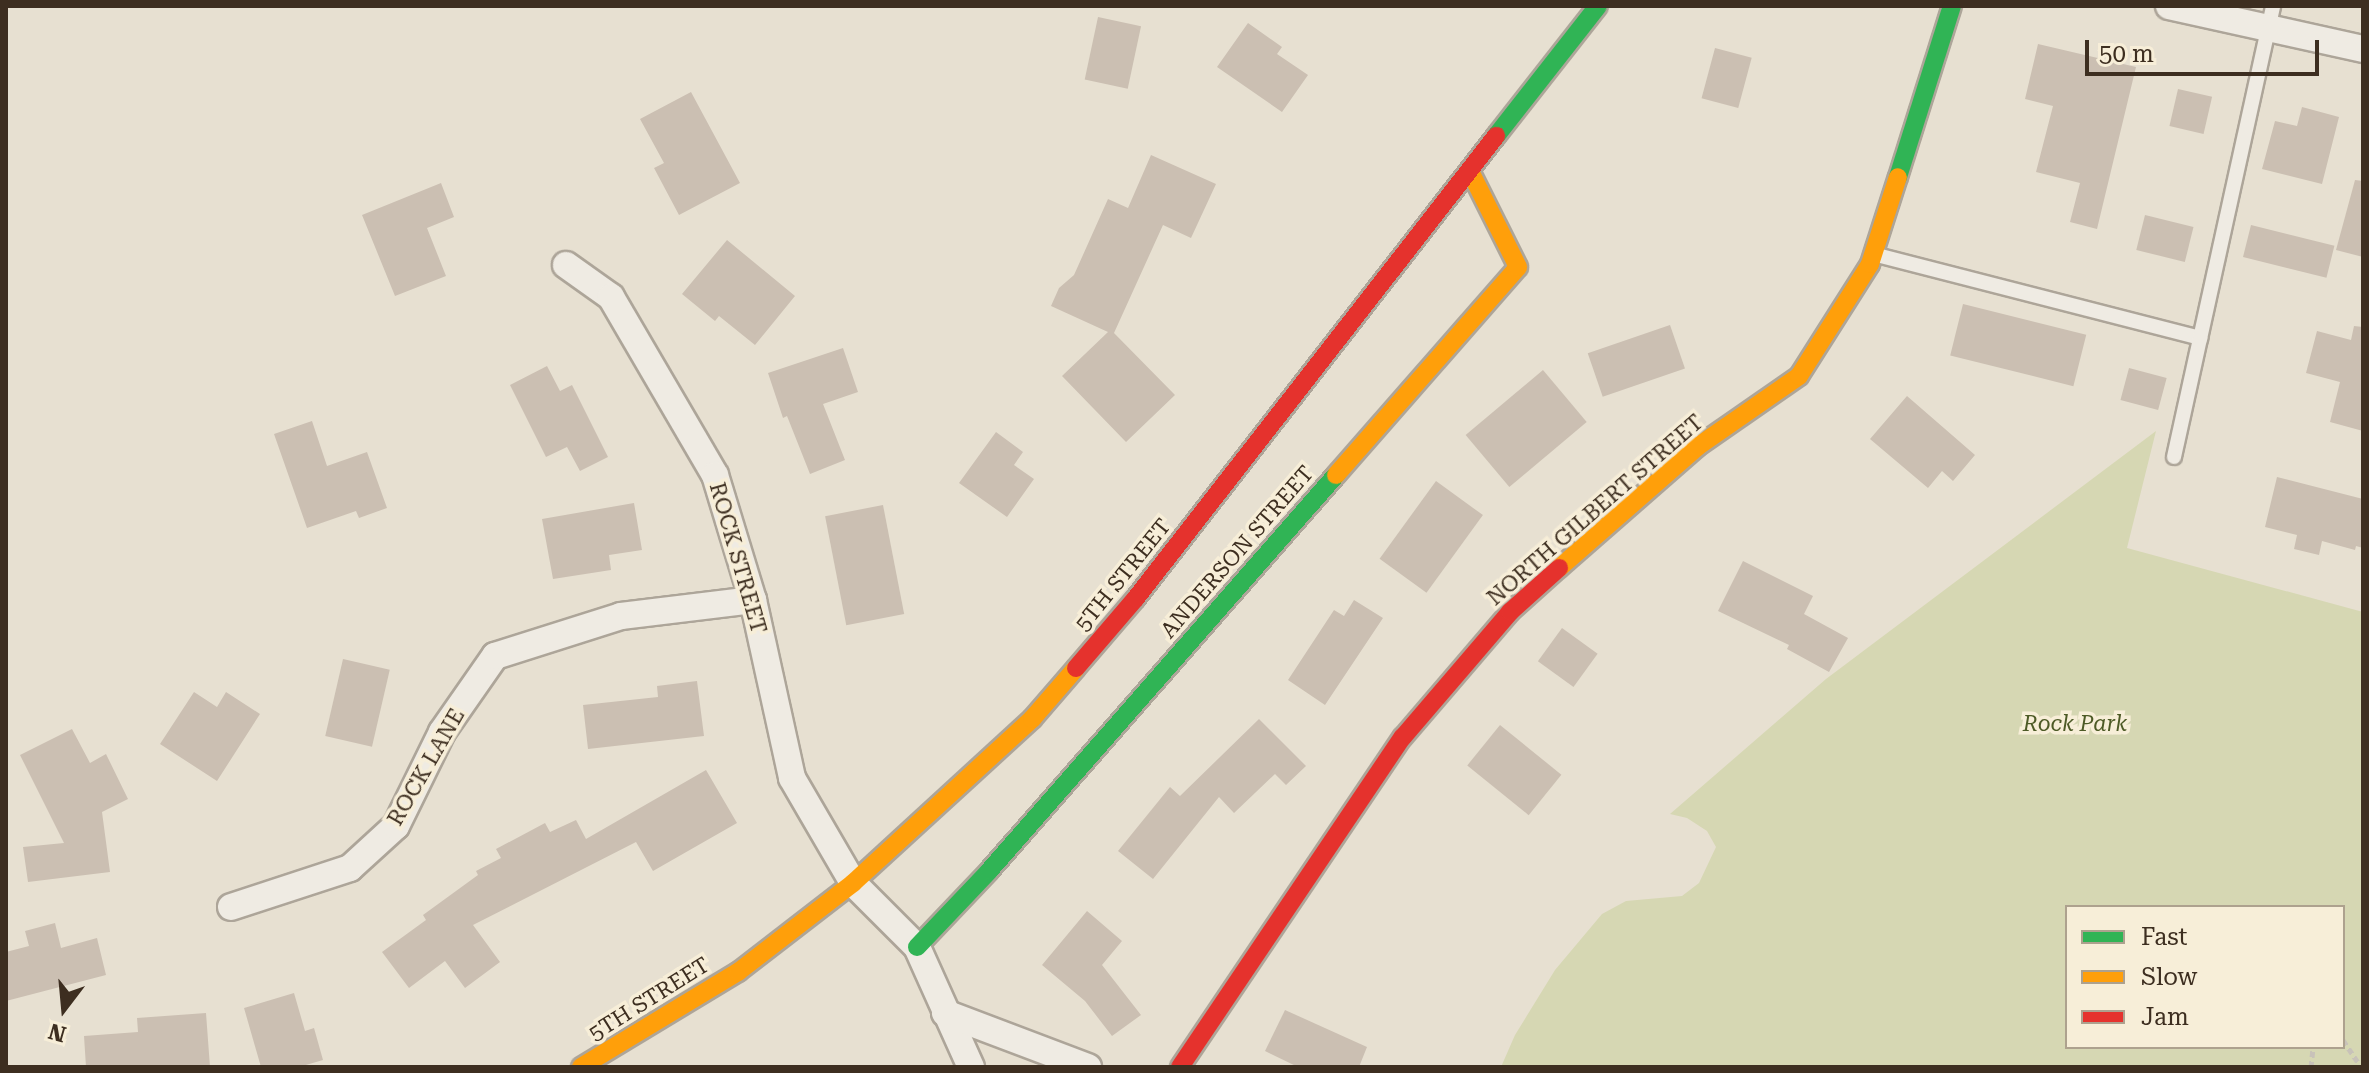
<!DOCTYPE html>
<html>
<head>
<meta charset="utf-8">
<style>
  body { margin:0 }
  #map { position:relative; width:2369px; height:1073px; overflow:hidden; background:#e7e0d1; font-family:"Roboto Serif",serif }
  div>[style] { position:absolute }
  [style*='--x'] { left:calc(var(--x)*1px); top:calc(var(--y)*1px); width:calc(var(--w)*1px); rotate:calc(var(--a)*1deg) }
  .green>* { inset:0; background:#d6d7b3 }
  .building>* { inset:0; background:#cbbfb2; transform-origin:0 0 }
  .path>* { height:5px; margin-top:-2.5px; transform-origin:0; background:repeating-linear-gradient(90deg,#c8c2b9 0 6px,transparent 0 10px) }
  .roads { filter:drop-shadow(2px 0 #ada599) drop-shadow(-2px 0 #ada599) drop-shadow(0 2px #ada599) drop-shadow(0 -2px #ada599) }
  .lane>* { height:14px; margin:-7px; padding:0 7px; transform-origin:7px; border-radius:7px; background:#efebe3 }
  .street>* { height:26px; margin:-13px; padding:0 13px; transform-origin:13px; border-radius:13px; background:#efebe3 }
  .fast>* { height:18px; margin:-9px; padding:0 9px; transform-origin:9px; border-radius:9px; background:#30b455 }
  .slow>* { height:18px; margin:-9px; padding:0 9px; transform-origin:9px; border-radius:9px; background:#ff9f0a }
  .jam>* { height:18px; margin:-9px; padding:0 9px; transform-origin:9px; border-radius:9px; background:#e5322d }
  span { translate:-50% -50%; white-space:nowrap; text-align:center; line-height:1.15; -webkit-text-stroke:7px #f7eed8; paint-order:stroke }
  .street-label { font-size:22px; color:#3d2e20 }
  .park-label { font-size:22px; color:#4d5a26; font-style:italic }
  .frame { position:absolute; inset:0; border:8px solid #3d2e20; pointer-events:none }
  .legend { position:absolute; left:2065px; top:905px; width:280px; height:144px; box-sizing:border-box; background:#f7eed8; border:2px solid #ada18e; margin:0; padding:10px 14px; list-style:none; font-size:24px; color:#3d2e20 }
  .legend li { display:flex; align-items:center; gap:16px; height:40px }
  .legend b { width:40px; border:2px solid #ada18e }
  .north { position:absolute; left:24px; top:969px; width:80px; height:80px; -webkit-text-stroke:6px #f7eed8; paint-order:stroke; rotate:196deg; font-size:22px; font-weight:700; line-height:32px; text-align:center; color:#3d2e20 }
  .north::after { content:''; display:block; margin:auto; width:28px; height:36px; background:#3d2e20; clip-path:polygon(50% 0,100% 100%,50% 72%,0 100%) }
  .scale { position:absolute; left:2085px; top:40px; width:234px; height:36px; box-sizing:border-box; border:4px solid #3d2e20; border-top:0; padding-left:10px; font-size:24px; line-height:28px; white-space:nowrap; color:#3d2e20; -webkit-text-stroke:6px #f7eed8; paint-order:stroke }
</style>
</head>
<body>
<div id="map">
  <div class="green">
    <div style="clip-path:polygon(evenodd,2156px 431px,2127px 548px,2363px 612px,2363px 1067px,1501px 1067px,1515px 1035px,1555px 970px,1602px 914px,1626px 901px,1682px 896px,1699px 883px,1716px 847px,1707px 831px,1687px 818px,1670px 814px,1826px 679px,2156px 431px,2067px 907px,2343px 907px,2343px 1047px,2067px 1047px,2067px 907px)"></div>
  </div>
  <div class="building">
    <div style="left:1098px;top:17px;width:44px;height:64px;rotate:12deg"></div>
    <div style="clip-path:polygon(1248px 23px,1282px 47px,1277px 54px,1308px 75px,1282px 112px,1217px 67px)"></div>
    <div style="clip-path:polygon(2038px 44px,2136px 67px,2097px 229px,2070px 222px,2080px 183px,2036px 172px,2053px 106px,2025px 99px)"></div>
    <div style="left:1715px;top:48px;width:38px;height:52px;rotate:15deg"></div>
    <div style="left:2178px;top:89px;width:35px;height:38px;rotate:13deg"></div>
    <div style="clip-path:polygon(691px 92px,740px 183px,679px 215px,654px 168px,664px 163px,640px 119px)"></div>
    <div style="clip-path:polygon(2302px 107px,2339px 117px,2322px 184px,2262px 169px,2275px 121px,2297px 126px)"></div>
    <div style="clip-path:polygon(1151px 155px,1216px 184px,1191px 238px,1163px 225px,1114px 333px,1175px 395px,1126px 442px,1062px 376px,1108px 332px,1051px 306px,1059px 288px,1074px 275px,1108px 199px,1128px 208px)"></div>
    <div style="clip-path:polygon(2355px 180px,2363px 181px,2363px 257px,2336px 250px)"></div>
    <div style="clip-path:polygon(441px 183px,454px 217px,427px 228px,446px 276px,395px 296px,362px 215px)"></div>
    <div style="left:2145px;top:215px;width:50px;height:36px;rotate:14deg"></div>
    <div style="left:2251px;top:225px;width:86px;height:33px;rotate:14deg"></div>
    <div style="clip-path:polygon(727px 240px,795px 296px,755px 345px,719px 316px,715px 321px,682px 294px)"></div>
    <div style="left:1963px;top:304px;width:127px;height:53px;rotate:14deg"></div>
    <div style="left:1670px;top:325px;width:46px;height:87px;rotate:71deg"></div>
    <div style="clip-path:polygon(2354px 326px,2363px 327px,2363px 431px,2330px 422px,2340px 382px,2306px 373px,2317px 331px,2351px 340px)"></div>
    <div style="clip-path:polygon(843px 348px,858px 392px,823px 404px,845px 460px,810px 474px,787px 416px,783px 418px,768px 373px)"></div>
    <div style="clip-path:polygon(547px 366px,560px 391px,572px 385px,608px 457px,580px 471px,567px 447px,546px 457px,510px 385px)"></div>
    <div style="left:2129px;top:368px;width:39px;height:33px;rotate:15deg"></div>
    <div style="left:1543px;top:370px;width:68px;height:101px;rotate:50deg"></div>
    <div style="clip-path:polygon(1907px 396px,1975px 455px,1953px 481px,1942px 471px,1928px 488px,1870px 439px)"></div>
    <div style="clip-path:polygon(312px 421px,327px 466px,367px 452px,387px 508px,359px 518px,356px 511px,307px 528px,274px 434px)"></div>
    <div style="clip-path:polygon(996px 432px,1023px 452px,1014px 465px,1034px 479px,1007px 517px,959px 483px)"></div>
    <div style="clip-path:polygon(2277px 477px,2363px 499px,2363px 548px,2356px 546px,2355px 550px,2322px 541px,2319px 555px,2294px 549px,2297px 535px,2265px 527px)"></div>
    <div style="left:1436px;top:481px;width:58px;height:96px;rotate:36deg"></div>
    <div style="clip-path:polygon(634px 503px,642px 550px,609px 555px,611px 570px,553px 579px,542px 519px)"></div>
    <div style="left:883px;top:505px;width:111px;height:59px;rotate:79deg"></div>
    <div style="clip-path:polygon(1743px 561px,1813px 596px,1804px 614px,1848px 638px,1829px 672px,1787px 649px,1789px 645px,1718px 611px)"></div>
    <div style="clip-path:polygon(1354px 600px,1383px 618px,1325px 705px,1288px 680px,1334px 610px,1344px 616px)"></div>
    <div style="left:1562px;top:628px;width:44px;height:41px;rotate:36deg"></div>
    <div style="left:343px;top:659px;width:48px;height:79px;rotate:13deg"></div>
    <div style="clip-path:polygon(697px 681px,704px 736px,588px 749px,583px 705px,658px 697px,657px 686px)"></div>
    <div style="clip-path:polygon(194px 692px,217px 707px,226px 692px,260px 714px,217px 781px,160px 744px)"></div>
    <div style="clip-path:polygon(1259px 719px,1306px 766px,1286px 785px,1275px 774px,1234px 813px,1219px 797px,1153px 879px,1118px 851px,1170px 787px,1180px 796px)"></div>
    <div style="left:1500px;top:725px;width:79px;height:52px;rotate:39deg"></div>
    <div style="clip-path:polygon(72px 729px,90px 763px,106px 754px,128px 799px,102px 812px,110px 872px,28px 882px,23px 847px,64px 843px,20px 755px)"></div>
    <div style="clip-path:polygon(706px 770px,737px 823px,653px 871px,636px 842px,473px 925px,500px 962px,465px 988px,445px 961px,409px 988px,382px 952px,426px 920px,423px 915px,478px 875px,476px 871px,501px 858px,496px 849px,545px 823px,550px 832px,576px 820px,586px 839px)"></div>
    <div style="clip-path:polygon(1087px 911px,1122px 941px,1102px 965px,1141px 1015px,1112px 1036px,1085px 1001px,1042px 965px)"></div>
    <div style="clip-path:polygon(55px 923px,61px 948px,97px 938px,106px 975px,6px 1001px,6px 952px,29px 946px,25px 931px)"></div>
    <div style="clip-path:polygon(294px 993px,305px 1031px,314px 1028px,323px 1060px,299px 1067px,261px 1067px,244px 1008px)"></div>
    <div style="clip-path:polygon(1285px 1010px,1367px 1047px,1359px 1067px,1298px 1067px,1265px 1051px)"></div>
    <div style="clip-path:polygon(206px 1013px,210px 1067px,86px 1067px,84px 1036px,138px 1032px,137px 1018px)"></div>
  </div>
  <div class="path">
    <div style="--x:2343;--y:1040;--w:32;--a:56"></div>
    <div style="--x:2311;--y:1067;--w:20;--a:-84"></div>
  </div>
  <div class="roads">
    <div class="lane">
      <div style="--x:1873;--y:254;--w:338;--a:14.4"></div>
      <div style="--x:2174;--y:457;--w:462;--a:-77.6"></div>
    </div>
    <div class="street">
      <div style="--x:2169;--y:6;--w:199;--a:12.5"></div>
      <div style="--x:566;--y:265;--w:55;--a:35.4"></div>
      <div style="--x:611;--y:297;--w:206;--a:59.7"></div>
      <div style="--x:715;--y:475;--w:131;--a:73.1"></div>
      <div style="--x:753;--y:600;--w:182;--a:77.6"></div>
      <div style="--x:792;--y:778;--w:121;--a:59.8"></div>
      <div style="--x:853;--y:883;--w:91;--a:45"></div>
      <div style="--x:917;--y:947;--w:132;--a:65.8"></div>
      <div style="--x:231;--y:907;--w:125;--a:-18.1"></div>
      <div style="--x:350;--y:868;--w:62;--a:-42.4"></div>
      <div style="--x:396;--y:826;--w:105;--a:-63.9"></div>
      <div style="--x:442;--y:732;--w:93;--a:-55.1"></div>
      <div style="--x:495;--y:656;--w:132;--a:-17.6"></div>
      <div style="--x:621;--y:616;--w:133;--a:-6.9"></div>
      <div style="--x:945;--y:1013;--w:153;--a:20.7"></div>
    </div>
    <div class="fast">
      <div style="--x:1496;--y:136;--w:165;--a:-51.9"></div>
      <div style="--x:1898;--y:177;--w:179;--a:-72.5"></div>
      <div style="--x:917;--y:947;--w:105;--a:-46.5"></div>
      <div style="--x:989;--y:871;--w:527;--a:-48.77"></div>
    </div>
    <div class="slow">
      <div style="--x:1336;--y:475;--w:276;--a:-48.8"></div>
      <div style="--x:1518;--y:267;--w:107;--a:-116.6"></div>
      <div style="--x:1559;--y:568;--w:184;--a:-41.2"></div>
      <div style="--x:1697;--y:447;--w:124;--a:-34.8"></div>
      <div style="--x:1799;--y:376;--w:133;--a:-57.6"></div>
      <div style="--x:1870;--y:264;--w:91;--a:-72.2"></div>
      <div style="--x:581;--y:1067;--w:184;--a:-31.2"></div>
      <div style="--x:738;--y:972;--w:145;--a:-37.7"></div>
      <div style="--x:853;--y:883;--w:243;--a:-42.5"></div>
      <div style="--x:1032;--y:719;--w:67;--a:-49.2"></div>
    </div>
    <div class="jam">
      <div style="--x:1076;--y:668;--w:92;--a:-49.4"></div>
      <div style="--x:1136;--y:598;--w:586;--a:-52.07"></div>
      <div style="--x:1180;--y:1067;--w:398;--a:-56"></div>
      <div style="--x:1403;--y:737;--w:165;--a:-49.4"></div>
      <div style="--x:1510;--y:612;--w:66;--a:-41.9"></div>
    </div>
  </div>
  <div class="street-label">
    <span style="left:1595px;top:510px;rotate:-41deg">NORTH GILBERT STREET</span>
    <span style="left:1237px;top:552px;rotate:-49deg">ANDERSON STREET</span>
    <span style="left:738px;top:558px;rotate:74deg">ROCK STREET</span>
    <span style="left:1123px;top:575px;rotate:-51deg">5TH STREET</span>
    <span style="left:426px;top:767px;rotate:-60deg">ROCK LANE</span>
    <span style="left:649px;top:999px;rotate:-32deg">5TH STREET</span>
  </div>
  <div class="park-label">
    <span style="left:2075px;top:724px">Rock Park</span>
  </div>
  <div class="frame"></div>
  <ul class="legend">
  <li><b style="height:10px;background:#30b455"></b>Fast</li>
  <li><b style="height:10px;background:#ff9f0a"></b>Slow</li>
  <li><b style="height:10px;background:#e5322d"></b>Jam</li>
  </ul>
  <div class="north">N</div>
  <div class="scale">50 m</div>
</div>
</body>
</html>
